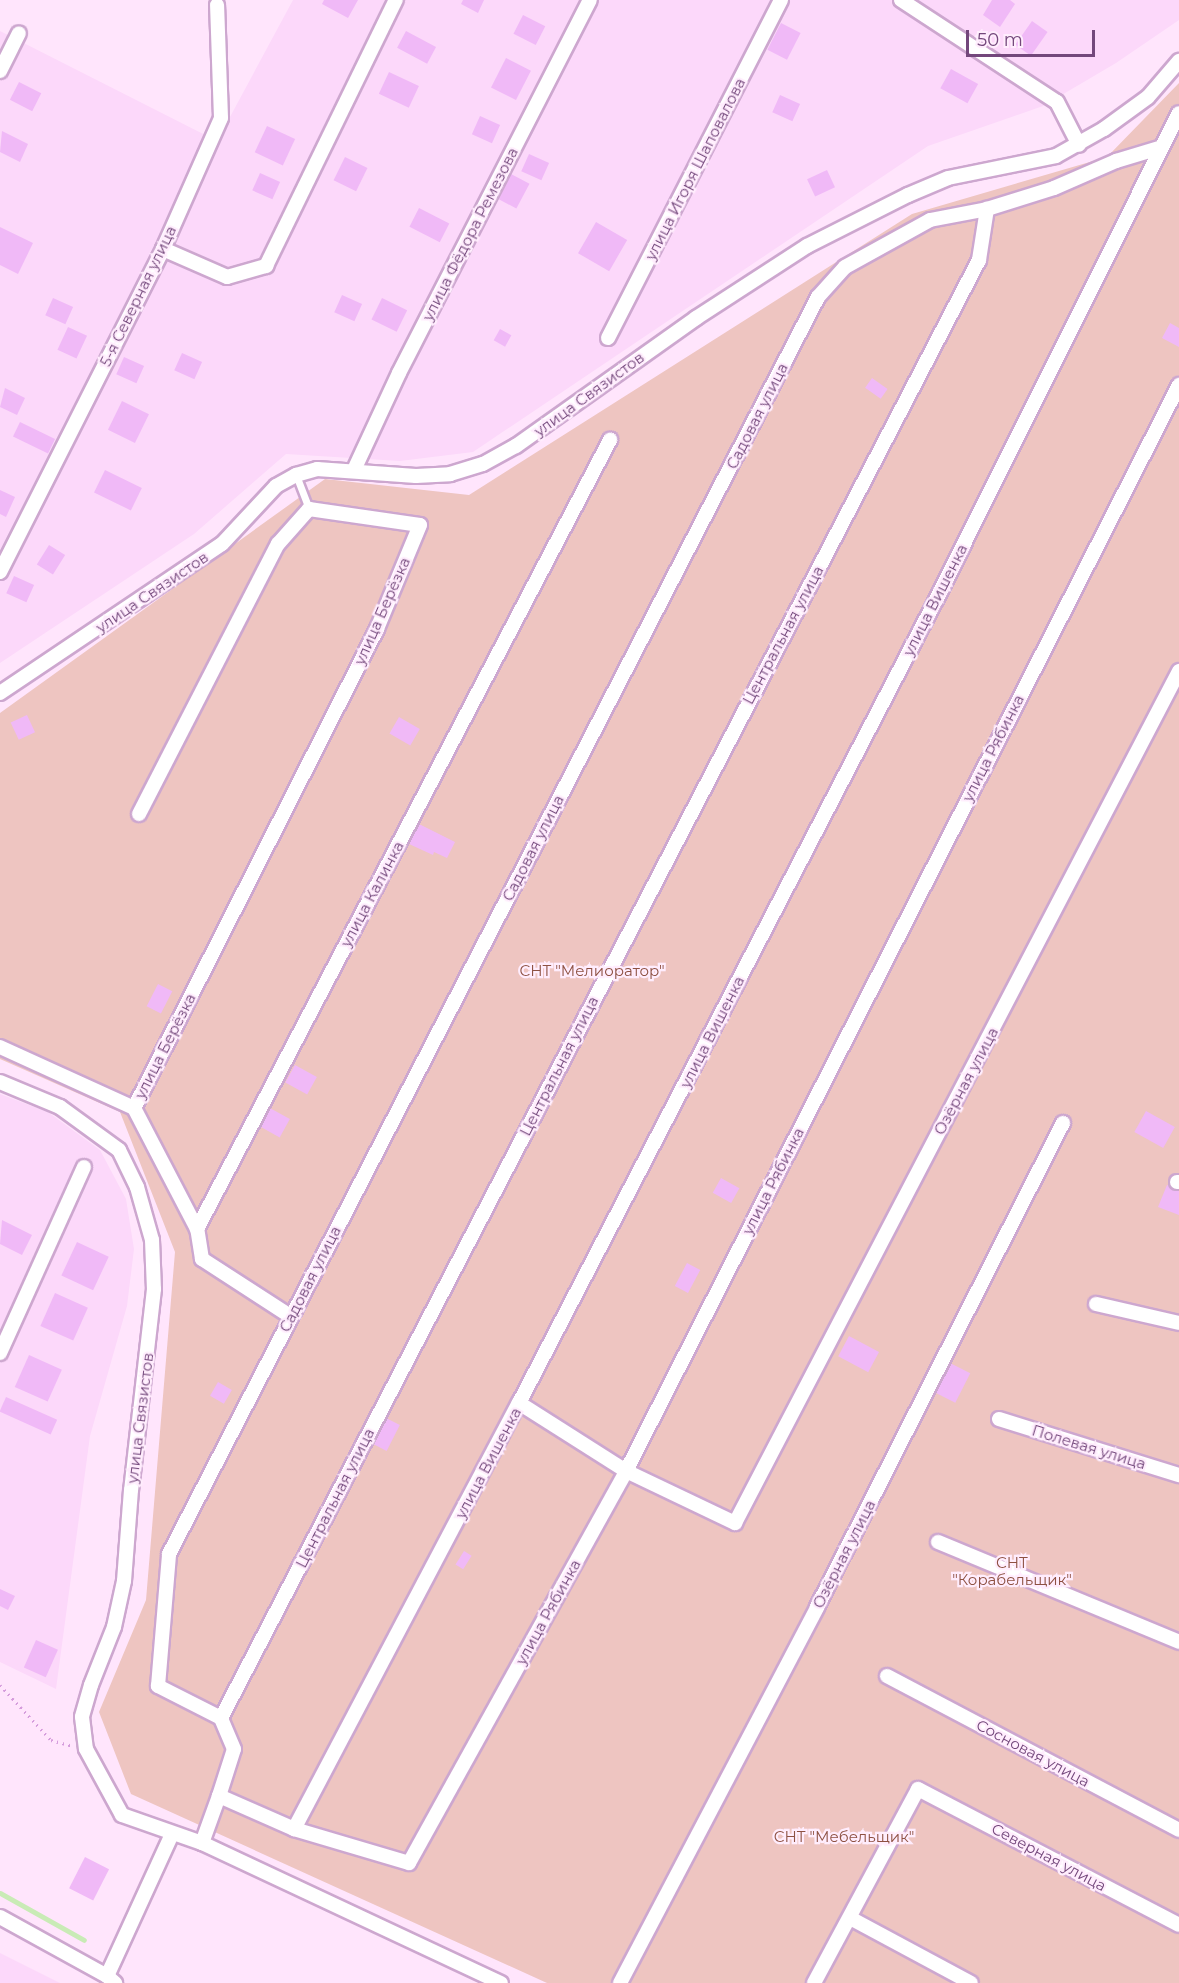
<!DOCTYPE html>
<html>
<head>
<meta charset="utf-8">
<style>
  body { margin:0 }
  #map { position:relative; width:1179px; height:1983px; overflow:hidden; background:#ffe5fc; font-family:Montserrat,sans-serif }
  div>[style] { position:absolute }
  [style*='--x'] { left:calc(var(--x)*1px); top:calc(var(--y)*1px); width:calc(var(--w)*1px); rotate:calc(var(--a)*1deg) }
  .residential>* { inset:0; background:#fcd8fa }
  .green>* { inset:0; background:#eec5c1 }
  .stream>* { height:5px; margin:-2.5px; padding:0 2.5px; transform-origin:2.5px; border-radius:2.5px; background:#c9ebb6 }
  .building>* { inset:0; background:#f0b9f7; transform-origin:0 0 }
  .path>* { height:3px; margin-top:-1.5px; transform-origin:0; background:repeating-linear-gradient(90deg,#d59cdc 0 1.5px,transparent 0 6px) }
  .roads { filter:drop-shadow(2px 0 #cda7cf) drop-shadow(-2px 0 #cda7cf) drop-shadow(0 2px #cda7cf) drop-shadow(0 -2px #cda7cf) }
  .service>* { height:7px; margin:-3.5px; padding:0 3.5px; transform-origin:3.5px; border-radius:3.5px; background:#fff }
  .minor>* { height:14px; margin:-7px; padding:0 7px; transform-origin:7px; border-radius:7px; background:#fff }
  span { translate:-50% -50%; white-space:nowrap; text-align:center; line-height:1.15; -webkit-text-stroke:4.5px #ffedfd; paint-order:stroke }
  .street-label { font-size:15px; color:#73477b }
  .park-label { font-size:15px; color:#8e5142 }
  .scale { position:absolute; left:966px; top:30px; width:129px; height:27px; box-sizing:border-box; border:3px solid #73477b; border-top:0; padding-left:8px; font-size:18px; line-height:21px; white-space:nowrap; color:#73477b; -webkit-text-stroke:4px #ffedfd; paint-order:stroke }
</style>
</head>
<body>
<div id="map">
  <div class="residential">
    <div style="clip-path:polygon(293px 0,1179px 0,1179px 20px,1116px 63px,1043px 106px,928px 146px,473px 452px,400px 461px,286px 454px,194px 534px,0 663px,0 31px,217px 141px)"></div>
    <div style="clip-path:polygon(0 1094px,48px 1112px,100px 1150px,126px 1199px,134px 1249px,127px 1306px,90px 1436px,56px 1689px,0 1662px)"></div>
    <div style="clip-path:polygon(0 1953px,60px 1983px,0 1983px)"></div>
  </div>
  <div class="green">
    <div style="clip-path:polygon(1179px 83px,1179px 1983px,547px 1983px,131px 1794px,99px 1712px,146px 1600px,175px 1252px,120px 1112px,0 1059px,0 713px,325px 479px,469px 495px,912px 214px,1107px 157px)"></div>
  </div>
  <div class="stream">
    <div style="--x:0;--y:1893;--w:96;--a:29.2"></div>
  </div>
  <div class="building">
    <div style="clip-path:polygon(324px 0,358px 0,348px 18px,322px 4px)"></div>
    <div style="clip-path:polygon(463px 0,484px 0,478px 13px,461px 4px)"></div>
    <div style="clip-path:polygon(992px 0,1010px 0,1015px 4px,1000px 27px,983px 15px)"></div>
    <div style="left:523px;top:15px;width:25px;height:21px;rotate:27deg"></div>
    <div style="left:1032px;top:21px;width:19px;height:29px;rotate:35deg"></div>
    <div style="left:781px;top:23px;width:22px;height:30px;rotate:27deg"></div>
    <div style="left:406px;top:31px;width:34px;height:19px;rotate:28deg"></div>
    <div style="left:506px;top:58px;width:28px;height:33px;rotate:27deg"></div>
    <div style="left:951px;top:69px;width:31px;height:22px;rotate:29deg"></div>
    <div style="left:389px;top:72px;width:33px;height:24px;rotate:25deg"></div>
    <div style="left:19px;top:82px;width:25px;height:20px;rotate:27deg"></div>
    <div style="left:780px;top:95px;width:22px;height:19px;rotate:24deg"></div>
    <div style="left:480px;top:116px;width:22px;height:20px;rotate:24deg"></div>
    <div style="left:267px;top:126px;width:31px;height:29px;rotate:25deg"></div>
    <div style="clip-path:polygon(2px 131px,28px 144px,20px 162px,0 152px)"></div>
    <div style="left:529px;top:154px;width:22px;height:19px;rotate:24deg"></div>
    <div style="left:345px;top:157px;width:25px;height:26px;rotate:26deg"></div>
    <div style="left:827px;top:170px;width:19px;height:22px;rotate:65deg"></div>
    <div style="left:260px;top:173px;width:22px;height:19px;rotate:24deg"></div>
    <div style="left:511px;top:174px;width:21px;height:28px;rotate:28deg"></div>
    <div style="left:419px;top:208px;width:34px;height:21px;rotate:27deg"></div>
    <div style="left:596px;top:222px;width:36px;height:36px;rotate:30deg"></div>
    <div style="clip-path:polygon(0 227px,33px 243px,18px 274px,0 265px)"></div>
    <div style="left:342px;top:295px;width:22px;height:19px;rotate:24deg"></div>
    <div style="left:53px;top:298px;width:22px;height:19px;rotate:24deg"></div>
    <div style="left:382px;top:298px;width:28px;height:24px;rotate:26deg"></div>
    <div style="clip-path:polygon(1170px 323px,1179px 328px,1179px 347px,1162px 338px)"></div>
    <div style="left:68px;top:327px;width:21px;height:25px;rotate:25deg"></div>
    <div style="left:500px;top:329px;width:13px;height:13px;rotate:29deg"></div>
    <div style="left:182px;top:353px;width:22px;height:19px;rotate:24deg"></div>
    <div style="left:124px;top:357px;width:22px;height:19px;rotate:24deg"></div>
    <div style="left:872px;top:378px;width:19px;height:12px;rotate:35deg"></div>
    <div style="clip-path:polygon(5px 388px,25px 398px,17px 415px,0 407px)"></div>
    <div style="left:122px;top:401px;width:30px;height:32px;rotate:26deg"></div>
    <div style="left:20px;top:422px;width:39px;height:16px;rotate:26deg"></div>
    <div style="left:105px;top:470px;width:41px;height:25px;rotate:26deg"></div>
    <div style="clip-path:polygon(0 490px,15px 497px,6px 517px,0 514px)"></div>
    <div style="left:49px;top:545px;width:19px;height:23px;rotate:32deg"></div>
    <div style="left:14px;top:576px;width:22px;height:19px;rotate:24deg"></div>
    <div style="left:27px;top:715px;width:19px;height:18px;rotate:65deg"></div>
    <div style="left:399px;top:717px;width:24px;height:19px;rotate:30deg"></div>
    <div style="clip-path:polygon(419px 824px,455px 842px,447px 858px,434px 852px,433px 855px,409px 844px)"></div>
    <div style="left:158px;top:984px;width:16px;height:25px;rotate:27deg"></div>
    <div style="left:295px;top:1065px;width:25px;height:20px;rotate:29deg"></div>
    <div style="left:268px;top:1107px;width:25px;height:21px;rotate:29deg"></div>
    <div style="left:1146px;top:1111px;width:33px;height:24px;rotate:29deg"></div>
    <div style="left:721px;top:1178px;width:21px;height:17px;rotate:29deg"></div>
    <div style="clip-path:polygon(1167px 1185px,1179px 1189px,1179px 1215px,1158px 1207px)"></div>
    <div style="clip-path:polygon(2px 1220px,32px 1235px,22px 1255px,0 1244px)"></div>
    <div style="left:77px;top:1242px;width:35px;height:37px;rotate:25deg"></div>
    <div style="left:687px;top:1263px;width:15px;height:26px;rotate:28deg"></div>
    <div style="left:55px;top:1293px;width:36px;height:36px;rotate:24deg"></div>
    <div style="left:849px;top:1336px;width:34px;height:23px;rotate:28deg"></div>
    <div style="left:29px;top:1355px;width:36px;height:35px;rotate:24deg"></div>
    <div style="left:948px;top:1362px;width:25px;height:33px;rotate:27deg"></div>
    <div style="left:218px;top:1382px;width:16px;height:16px;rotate:30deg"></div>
    <div style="left:6px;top:1397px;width:56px;height:16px;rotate:24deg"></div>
    <div style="left:382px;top:1416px;width:20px;height:29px;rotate:27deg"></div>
    <div style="left:464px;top:1551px;width:9px;height:16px;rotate:32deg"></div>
    <div style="clip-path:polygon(0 1589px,15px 1596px,8px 1610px,0 1606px)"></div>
    <div style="left:36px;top:1640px;width:24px;height:30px;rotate:24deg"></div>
    <div style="left:85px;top:1857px;width:27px;height:35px;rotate:27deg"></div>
  </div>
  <div class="path">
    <div style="--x:0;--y:1685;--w:75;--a:47.2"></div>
    <div style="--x:51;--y:1740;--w:20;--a:15"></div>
  </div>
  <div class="roads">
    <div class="service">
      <div style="--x:296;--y:475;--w:36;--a:69"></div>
    </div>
    <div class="minor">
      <div style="--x:901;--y:0;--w:186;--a:33.2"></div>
      <div style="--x:1057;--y:102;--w:48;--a:62.9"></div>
      <div style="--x:0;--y:71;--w:42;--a:-63.4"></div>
      <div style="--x:163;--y:249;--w:70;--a:23.6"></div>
      <div style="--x:227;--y:277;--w:41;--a:-15.8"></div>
      <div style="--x:266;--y:266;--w:296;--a:-64"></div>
      <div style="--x:608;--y:338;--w:380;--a:-62.9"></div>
      <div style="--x:354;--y:470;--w:107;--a:-65.1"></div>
      <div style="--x:399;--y:373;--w:419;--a:-62.9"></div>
      <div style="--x:0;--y:572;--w:362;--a:-63.2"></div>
      <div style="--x:163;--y:249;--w:143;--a:-66.1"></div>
      <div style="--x:221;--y:118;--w:113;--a:-92"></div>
      <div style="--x:0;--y:693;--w:267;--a:-33.9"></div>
      <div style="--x:222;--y:544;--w:79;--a:-47"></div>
      <div style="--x:276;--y:486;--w:23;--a:-29"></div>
      <div style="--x:296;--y:475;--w:22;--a:-16"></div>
      <div style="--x:317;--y:469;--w:99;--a:4"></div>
      <div style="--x:416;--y:476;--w:34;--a:-3"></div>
      <div style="--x:450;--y:474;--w:34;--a:-17"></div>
      <div style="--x:483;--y:464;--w:38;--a:-29"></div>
      <div style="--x:516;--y:446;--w:221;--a:-35.4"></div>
      <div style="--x:696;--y:318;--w:132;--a:-33"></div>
      <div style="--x:807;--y:246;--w:113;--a:-26.8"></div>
      <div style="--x:908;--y:195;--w:43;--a:-23"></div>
      <div style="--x:948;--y:178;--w:110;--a:-11.5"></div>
      <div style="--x:1056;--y:156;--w:55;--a:-29.4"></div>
      <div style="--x:1104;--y:129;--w:54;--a:-36"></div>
      <div style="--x:1148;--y:97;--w:48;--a:-49.3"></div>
      <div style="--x:139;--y:814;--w:304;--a:-62.8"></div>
      <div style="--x:278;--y:544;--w:47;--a:-48.5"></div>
      <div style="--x:309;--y:509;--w:112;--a:8.2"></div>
      <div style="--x:420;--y:525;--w:113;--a:112.5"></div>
      <div style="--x:377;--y:629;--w:537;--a:116.9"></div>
      <div style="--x:134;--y:1108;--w:136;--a:62.5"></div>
      <div style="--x:0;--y:1047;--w:147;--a:24.5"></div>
      <div style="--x:0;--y:1082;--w:65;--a:22.6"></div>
      <div style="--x:60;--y:1107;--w:73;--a:36.1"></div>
      <div style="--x:119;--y:1150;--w:41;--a:64.1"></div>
      <div style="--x:137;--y:1187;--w:55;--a:74.2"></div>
      <div style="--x:152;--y:1240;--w:49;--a:87.7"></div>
      <div style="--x:154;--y:1289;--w:202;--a:96.5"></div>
      <div style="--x:131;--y:1490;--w:91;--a:94.4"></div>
      <div style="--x:124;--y:1581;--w:47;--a:102.3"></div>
      <div style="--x:114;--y:1627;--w:62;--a:111.6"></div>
      <div style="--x:91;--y:1685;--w:33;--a:106"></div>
      <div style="--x:82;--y:1717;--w:32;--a:83"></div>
      <div style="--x:86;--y:1749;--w:75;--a:61.4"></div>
      <div style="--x:122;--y:1815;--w:85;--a:19.3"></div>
      <div style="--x:202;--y:1843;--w:330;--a:25.1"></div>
      <div style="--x:1177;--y:1182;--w:2;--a:0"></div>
      <div style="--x:1096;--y:1304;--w:85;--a:12.9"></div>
      <div style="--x:290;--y:1316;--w:105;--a:-147.1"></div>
      <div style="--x:202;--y:1259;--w:30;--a:-99"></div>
      <div style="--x:197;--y:1229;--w:891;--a:-62.37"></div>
      <div style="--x:0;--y:1353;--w:204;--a:-65.7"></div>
      <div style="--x:519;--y:1403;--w:127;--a:32.4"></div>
      <div style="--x:626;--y:1471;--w:121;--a:25.5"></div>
      <div style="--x:735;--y:1523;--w:961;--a:-62.47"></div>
      <div style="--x:999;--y:1419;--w:189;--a:17.3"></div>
      <div style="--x:938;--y:1542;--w:261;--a:22.5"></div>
      <div style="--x:887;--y:1676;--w:330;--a:27.8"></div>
      <div style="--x:221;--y:1718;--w:71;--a:-153.1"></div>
      <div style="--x:158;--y:1686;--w:132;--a:-85.2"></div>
      <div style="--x:169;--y:1554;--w:1415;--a:-62.69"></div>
      <div style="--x:818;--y:297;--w:40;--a:-48"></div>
      <div style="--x:845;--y:267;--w:97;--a:-28.9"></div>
      <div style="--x:930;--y:220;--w:58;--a:-10.9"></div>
      <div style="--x:987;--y:209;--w:70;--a:-17.4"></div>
      <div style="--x:1054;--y:188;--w:68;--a:-23.5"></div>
      <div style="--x:1116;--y:161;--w:45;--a:-16.8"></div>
      <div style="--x:219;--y:1796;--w:49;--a:-72.3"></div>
      <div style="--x:234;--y:1749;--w:34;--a:-113"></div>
      <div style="--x:221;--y:1718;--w:1643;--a:-62.53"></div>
      <div style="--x:979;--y:260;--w:52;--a:-81.1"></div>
      <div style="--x:294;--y:1829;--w:120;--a:16.5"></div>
      <div style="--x:409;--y:1863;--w:448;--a:-61"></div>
      <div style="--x:626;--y:1471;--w:1219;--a:-63.01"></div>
      <div style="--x:202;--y:1843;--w:50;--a:-70.1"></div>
      <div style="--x:219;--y:1796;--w:82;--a:23.7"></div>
      <div style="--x:294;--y:1829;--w:482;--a:-62.2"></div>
      <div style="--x:519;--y:1403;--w:905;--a:-62.56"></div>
      <div style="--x:936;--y:600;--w:544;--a:-63.48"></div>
      <div style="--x:0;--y:1917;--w:122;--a:28.9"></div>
      <div style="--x:107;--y:1976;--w:11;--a:41"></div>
      <div style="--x:850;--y:1918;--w:137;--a:28.2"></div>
      <div style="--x:107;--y:1976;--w:156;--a:-65.4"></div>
      <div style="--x:620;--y:1983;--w:424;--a:-62.3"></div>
      <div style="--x:817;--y:1607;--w:543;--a:-63.06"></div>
      <div style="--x:814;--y:1983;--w:220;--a:-61.8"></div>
      <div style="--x:918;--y:1789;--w:294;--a:27.5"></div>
    </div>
  </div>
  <div class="street-label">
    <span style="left:695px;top:169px;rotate:-63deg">улица Игоря Шаповалова</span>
    <span style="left:470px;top:234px;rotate:-63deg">улица Фёдора Ремезова</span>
    <span style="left:138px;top:296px;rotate:-64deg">5-я Северная улица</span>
    <span style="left:589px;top:394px;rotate:-36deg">улица Связистов</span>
    <span style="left:757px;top:416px;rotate:-63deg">Садовая улица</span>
    <span style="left:152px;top:592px;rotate:-34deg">улица Связистов</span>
    <span style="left:935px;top:600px;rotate:-63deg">улица Вишенка</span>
    <span style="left:382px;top:611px;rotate:-66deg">улица Берёзка</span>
    <span style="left:783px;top:635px;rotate:-62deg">Центральная улица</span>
    <span style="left:993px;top:748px;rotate:-63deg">улица Рябинка</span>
    <span style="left:533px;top:848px;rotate:-63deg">Садовая улица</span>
    <span style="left:372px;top:894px;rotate:-62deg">улица Калинка</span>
    <span style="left:712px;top:1032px;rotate:-63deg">улица Вишенка</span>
    <span style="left:165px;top:1046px;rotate:-63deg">улица Берёзка</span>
    <span style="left:559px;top:1066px;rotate:-63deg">Центральная улица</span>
    <span style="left:966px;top:1081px;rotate:-62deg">Озёрная улица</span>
    <span style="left:773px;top:1181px;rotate:-63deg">улица Рябинка</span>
    <span style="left:310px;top:1279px;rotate:-63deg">Садовая улица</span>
    <span style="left:140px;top:1418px;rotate:-83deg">улица Связистов</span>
    <span style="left:1089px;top:1447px;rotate:17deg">Полевая улица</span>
    <span style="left:488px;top:1463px;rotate:-62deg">улица Вишенка</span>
    <span style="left:335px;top:1498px;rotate:-63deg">Центральная улица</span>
    <span style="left:844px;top:1554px;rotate:-63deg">Озёрная улица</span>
    <span style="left:548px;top:1612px;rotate:-61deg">улица Рябинка</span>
    <span style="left:1033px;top:1753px;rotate:28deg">Сосновая улица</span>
    <span style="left:1049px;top:1857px;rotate:28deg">Северная улица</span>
  </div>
  <div class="park-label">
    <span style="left:592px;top:971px">СНТ "Мелиоратор"</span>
    <span style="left:1012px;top:1571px">СНТ<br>"Корабельщик"</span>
    <span style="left:844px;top:1837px">СНТ "Мебельщик"</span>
  </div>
  <div class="scale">50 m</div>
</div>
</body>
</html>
